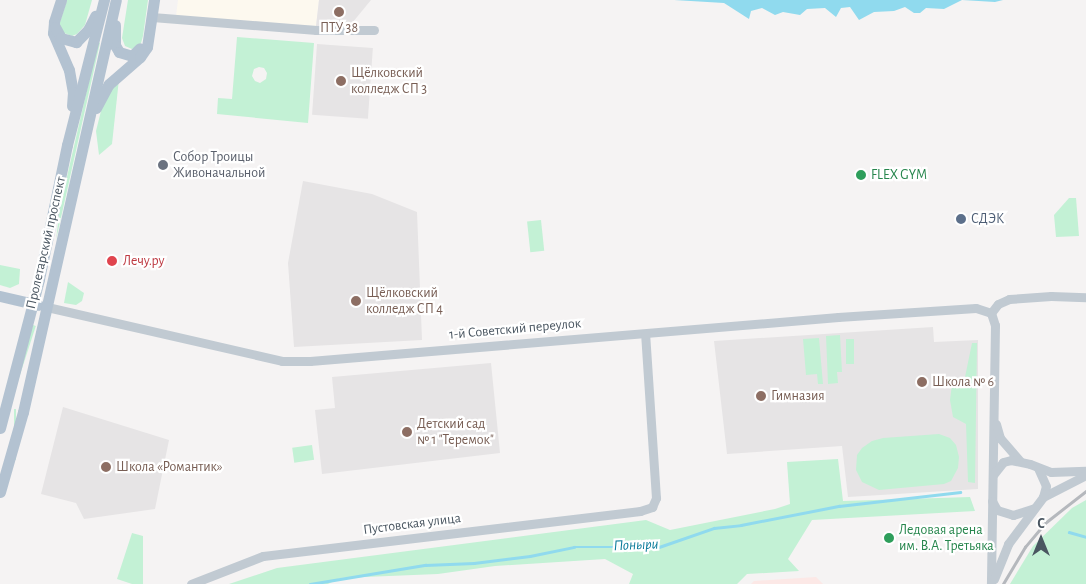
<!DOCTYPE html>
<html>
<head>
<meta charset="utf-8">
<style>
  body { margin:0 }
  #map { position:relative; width:1086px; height:584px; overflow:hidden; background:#f5f3f3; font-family:"Alegreya Sans",sans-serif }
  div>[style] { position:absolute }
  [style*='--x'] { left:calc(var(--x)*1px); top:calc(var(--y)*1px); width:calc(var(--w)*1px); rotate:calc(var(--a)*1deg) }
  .commercial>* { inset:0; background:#fdf9ef }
  .education>* { inset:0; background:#e6e4e5; transform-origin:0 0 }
  .medical>* { inset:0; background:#fce8e6 }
  .green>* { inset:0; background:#c3f1d5; transform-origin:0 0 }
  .water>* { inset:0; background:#90daee }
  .stream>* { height:2.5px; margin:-1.25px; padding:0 1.25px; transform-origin:1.25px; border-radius:1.25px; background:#90daee }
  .minor>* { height:9px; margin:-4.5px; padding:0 4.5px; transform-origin:4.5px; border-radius:4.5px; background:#c1cad2 }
  .major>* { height:11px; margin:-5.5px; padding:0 5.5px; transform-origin:5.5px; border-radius:5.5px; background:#b3c2d1 }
  .rail>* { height:2.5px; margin:-1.25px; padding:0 1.25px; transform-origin:1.25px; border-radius:1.25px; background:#b5b8bd }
  .dots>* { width:14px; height:14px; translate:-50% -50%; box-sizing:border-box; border:2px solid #fff; border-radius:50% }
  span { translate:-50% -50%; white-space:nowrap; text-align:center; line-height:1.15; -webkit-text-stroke:4.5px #fff; paint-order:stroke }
  .education-label { font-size:14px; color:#785e54 }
  .left { translate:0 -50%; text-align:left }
  .worship-label { font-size:14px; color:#5b616d }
  .leisure-label { font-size:14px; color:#27864d }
  .service-label { font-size:14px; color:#4e5e75 }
  .street-label { font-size:14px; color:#4a5661 }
  .health-label { font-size:14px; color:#be3a42 }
  .water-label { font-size:15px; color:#0c7c9b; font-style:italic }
  .north { position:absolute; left:1016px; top:514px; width:50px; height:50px; -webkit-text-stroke:4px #fff; paint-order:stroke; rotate:0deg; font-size:14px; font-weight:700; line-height:20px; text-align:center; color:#4a5661 }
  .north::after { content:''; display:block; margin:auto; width:18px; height:22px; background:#4a5661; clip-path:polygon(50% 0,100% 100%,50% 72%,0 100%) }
</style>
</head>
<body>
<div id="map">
  <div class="commercial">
    <div style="clip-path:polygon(178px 0,319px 0,316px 26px,176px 16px)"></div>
  </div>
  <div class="education">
    <div style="clip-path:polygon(319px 0,371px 0,348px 28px,316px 26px)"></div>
    <div style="left:317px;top:44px;width:56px;height:71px;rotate:4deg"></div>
    <div style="clip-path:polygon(303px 181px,372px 194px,417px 212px,422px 340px,294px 347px,288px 263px)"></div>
    <div style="clip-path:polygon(933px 327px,934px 342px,978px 340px,978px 489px,848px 497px,842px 446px,727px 454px,714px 341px)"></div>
    <div style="clip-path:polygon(491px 363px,500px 453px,322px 474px,315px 410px,335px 408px,332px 377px)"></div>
    <div style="clip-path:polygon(63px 407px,169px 440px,155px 509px,84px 519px,76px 503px,41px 494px)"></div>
  </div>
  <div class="medical">
    <div style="clip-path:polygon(816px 577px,823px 584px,751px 584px,754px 581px)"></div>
  </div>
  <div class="green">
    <div style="clip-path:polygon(67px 0,92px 0,85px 25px,77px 34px,72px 36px,64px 33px,59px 25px)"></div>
    <div style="clip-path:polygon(128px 0,148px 0,143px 36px,141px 43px,132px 49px,125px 46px,122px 38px)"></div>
    <div style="clip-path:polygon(evenodd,237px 37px,314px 43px,308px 123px,217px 114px,218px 98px,232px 99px,237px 37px,259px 67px,264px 68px,267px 73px,266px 79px,260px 83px,255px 81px,252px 76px,254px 69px,259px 67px)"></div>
    <div style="clip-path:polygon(98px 42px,100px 43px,56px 240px,60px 207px)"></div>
    <div style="clip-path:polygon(119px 79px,112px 144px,99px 155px,96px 131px,104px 99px)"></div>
    <div style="clip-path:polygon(1069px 198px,1076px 198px,1079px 236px,1056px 237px,1054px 215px)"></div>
    <div style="left:541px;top:220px;width:31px;height:14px;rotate:84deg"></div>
    <div style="clip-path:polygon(0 265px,20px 269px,19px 284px,10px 288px,0 285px)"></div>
    <div style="clip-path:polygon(68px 282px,84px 293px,82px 301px,76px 305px,64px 303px)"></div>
    <div style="left:33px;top:325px;width:3px;height:68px;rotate:18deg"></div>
    <div style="clip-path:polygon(840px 335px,842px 372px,837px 372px,838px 383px,828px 384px,826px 336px)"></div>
    <div style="clip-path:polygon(819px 338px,823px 384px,818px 384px,817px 374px,806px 375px,803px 339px)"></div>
    <div style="left:846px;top:339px;width:8px;height:25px"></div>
    <div style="clip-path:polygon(972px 343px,977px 343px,975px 483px,968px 482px,966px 424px,953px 417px,950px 400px,952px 384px,965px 377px)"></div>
    <div style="left:14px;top:409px;width:2px;height:51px"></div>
    <div style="clip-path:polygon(939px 434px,950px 438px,956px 445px,959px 457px,958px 468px,951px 481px,944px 484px,879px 490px,862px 482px,856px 470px,857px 455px,862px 448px,872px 441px,883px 438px)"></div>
    <div style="left:312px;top:445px;width:15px;height:20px;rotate:82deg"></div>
    <div style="clip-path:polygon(838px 459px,843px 501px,970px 497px,975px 511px,812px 520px,788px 559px,799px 571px,747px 574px,737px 584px,629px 584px,633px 574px,605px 559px,495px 566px,438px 574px,340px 578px,328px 584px,229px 584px,277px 568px,646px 520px,670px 530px,775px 509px,790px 504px,787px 462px)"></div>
    <div style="clip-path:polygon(1086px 500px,1086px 584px,1010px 584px,1033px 546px,1072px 508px)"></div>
    <div style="clip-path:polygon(132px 533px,143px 536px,143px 584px,132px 584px,117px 579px)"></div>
  </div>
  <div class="water">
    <div style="clip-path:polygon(674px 0,1003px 0,995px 2px,962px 0,944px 9px,926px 8px,920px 13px,914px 13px,905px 7px,894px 11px,874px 12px,859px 20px,850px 7px,841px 8px,836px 17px,825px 8px,807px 9px,800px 15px,783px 12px,775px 15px,762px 8px,751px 11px,749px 19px,724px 3px)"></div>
  </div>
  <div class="stream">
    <div style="--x:1069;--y:532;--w:18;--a:16"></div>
    <div style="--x:310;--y:584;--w:117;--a:-9.4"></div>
    <div style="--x:425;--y:565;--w:49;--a:-2.3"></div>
    <div style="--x:474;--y:563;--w:56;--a:-7.1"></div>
    <div style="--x:530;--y:556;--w:45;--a:-11.6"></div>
    <div style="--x:574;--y:547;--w:85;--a:0"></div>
    <div style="--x:659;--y:547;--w:58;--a:-19.1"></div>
    <div style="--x:714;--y:528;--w:27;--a:-6"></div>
    <div style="--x:741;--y:525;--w:100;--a:-11"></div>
    <div style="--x:839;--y:506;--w:122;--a:-6.6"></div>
  </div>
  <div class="minor">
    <div style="--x:152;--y:17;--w:165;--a:4.5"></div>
    <div style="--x:316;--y:30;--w:58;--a:0"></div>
    <div style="--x:47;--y:307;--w:241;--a:12.9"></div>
    <div style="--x:282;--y:361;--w:28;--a:0"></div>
    <div style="--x:310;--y:361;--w:530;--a:-4.76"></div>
    <div style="--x:838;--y:317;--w:138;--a:-3.7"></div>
    <div style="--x:976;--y:308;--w:16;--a:18"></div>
    <div style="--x:991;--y:313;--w:13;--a:72"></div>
    <div style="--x:995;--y:325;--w:259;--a:90.9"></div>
    <div style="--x:991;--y:313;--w:11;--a:-52"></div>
    <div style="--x:998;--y:304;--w:12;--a:-24"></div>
    <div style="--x:1009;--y:299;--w:42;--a:-4.1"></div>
    <div style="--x:1051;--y:296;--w:35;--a:2"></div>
    <div style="--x:996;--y:424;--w:15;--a:74"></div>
    <div style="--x:1000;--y:438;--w:30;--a:49"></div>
    <div style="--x:993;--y:475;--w:16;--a:-52"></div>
    <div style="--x:1003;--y:462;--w:8;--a:-14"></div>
    <div style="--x:1011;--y:460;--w:19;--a:12"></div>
    <div style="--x:1030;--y:464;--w:22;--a:21"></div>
    <div style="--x:1051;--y:472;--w:35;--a:-2"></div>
    <div style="--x:1043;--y:497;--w:48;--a:-27.1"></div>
    <div style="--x:992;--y:501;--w:10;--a:61"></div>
    <div style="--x:997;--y:510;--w:17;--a:17"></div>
    <div style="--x:1013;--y:515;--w:22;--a:-18"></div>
    <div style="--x:994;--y:579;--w:38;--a:-68"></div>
    <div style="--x:1008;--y:544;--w:59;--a:-53.3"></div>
    <div style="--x:1043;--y:497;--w:11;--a:-75"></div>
    <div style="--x:1046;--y:486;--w:20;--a:-114"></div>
    <div style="--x:191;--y:584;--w:77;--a:-21.3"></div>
    <div style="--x:263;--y:556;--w:380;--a:-6.8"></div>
    <div style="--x:640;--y:511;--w:13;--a:-18"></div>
    <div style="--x:652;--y:507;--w:10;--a:-66"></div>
    <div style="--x:656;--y:498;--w:164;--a:-93.8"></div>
  </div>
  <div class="major">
    <div style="--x:61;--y:0;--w:23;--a:108"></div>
    <div style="--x:54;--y:22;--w:11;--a:95"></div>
    <div style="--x:53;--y:33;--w:40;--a:66.6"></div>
    <div style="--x:69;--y:70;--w:22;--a:80"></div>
    <div style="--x:73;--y:92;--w:14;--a:94"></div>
    <div style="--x:115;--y:25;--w:20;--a:90"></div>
    <div style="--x:115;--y:45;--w:8;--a:60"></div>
    <div style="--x:119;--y:52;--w:14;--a:17"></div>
    <div style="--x:132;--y:56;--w:11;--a:-45"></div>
    <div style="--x:55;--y:27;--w:13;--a:61"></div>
    <div style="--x:61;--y:38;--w:16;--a:15"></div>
    <div style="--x:76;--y:42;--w:17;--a:-45"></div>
    <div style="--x:88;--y:30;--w:16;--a:-63"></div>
    <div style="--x:96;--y:108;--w:27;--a:-62"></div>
    <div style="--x:109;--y:84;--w:41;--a:-41.1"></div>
    <div style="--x:140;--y:57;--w:12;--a:-55"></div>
    <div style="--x:147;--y:47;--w:48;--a:-81.5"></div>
    <div style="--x:0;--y:296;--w:39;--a:13"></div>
    <div style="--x:0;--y:428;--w:154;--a:-75.3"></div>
    <div style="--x:39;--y:279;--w:137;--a:-78.2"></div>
    <div style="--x:67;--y:145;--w:150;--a:-75.7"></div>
    <div style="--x:0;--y:492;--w:83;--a:-74"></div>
    <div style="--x:23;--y:412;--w:422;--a:-77.3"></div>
  </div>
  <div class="rail">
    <div style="--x:1003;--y:584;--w:43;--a:-59.3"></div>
    <div style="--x:1025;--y:547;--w:31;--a:-50"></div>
    <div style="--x:1045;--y:523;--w:52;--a:-38"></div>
  </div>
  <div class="dots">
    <div style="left:339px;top:12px;background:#8d6e63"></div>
    <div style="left:341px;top:81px;background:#8d6e63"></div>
    <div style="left:163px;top:165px;background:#6b7280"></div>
    <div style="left:861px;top:175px;background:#2e9e5b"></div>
    <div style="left:961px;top:219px;background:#5c6f8a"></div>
    <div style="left:112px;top:261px;background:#e0444e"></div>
    <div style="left:356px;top:301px;background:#8d6e63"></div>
    <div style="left:922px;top:382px;background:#8d6e63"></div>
    <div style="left:761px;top:396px;background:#8d6e63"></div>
    <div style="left:407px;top:432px;background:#8d6e63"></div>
    <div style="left:106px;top:467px;background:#8d6e63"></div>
    <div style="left:889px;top:538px;background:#2e9e5b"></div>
  </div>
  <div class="education-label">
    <span style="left:339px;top:28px">ПТУ 38</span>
    <span class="left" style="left:351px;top:81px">Щёлковский<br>колледж СП 3</span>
    <span class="left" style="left:366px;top:301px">Щёлковский<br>колледж СП 4</span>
    <span class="left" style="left:932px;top:382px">Школа № 6</span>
    <span class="left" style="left:771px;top:396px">Гимназия</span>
    <span class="left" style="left:417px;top:432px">Детский сад<br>№ 1 "Теремок"</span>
    <span class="left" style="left:116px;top:467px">Школа «Романтик»</span>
  </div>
  <div class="worship-label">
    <span class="left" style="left:173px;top:165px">Собор Троицы<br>Живоначальной</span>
  </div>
  <div class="leisure-label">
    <span class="left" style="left:871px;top:175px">FLEX GYM</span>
    <span class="left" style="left:899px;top:538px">Ледовая арена<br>им. В.А. Третьяка</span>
  </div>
  <div class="service-label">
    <span class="left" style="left:971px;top:219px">СДЭК</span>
  </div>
  <div class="street-label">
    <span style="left:46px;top:243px;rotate:-77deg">Пролетарский проспект</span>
    <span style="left:515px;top:329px;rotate:-5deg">1-й Советский переулок</span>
    <span style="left:412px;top:524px;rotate:-7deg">Пустовская улица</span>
  </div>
  <div class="health-label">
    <span class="left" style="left:123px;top:261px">Лечу.ру</span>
  </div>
  <div class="water-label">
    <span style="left:636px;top:545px;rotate:-2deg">Поныри</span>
  </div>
  <div class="north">С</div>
</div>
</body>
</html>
